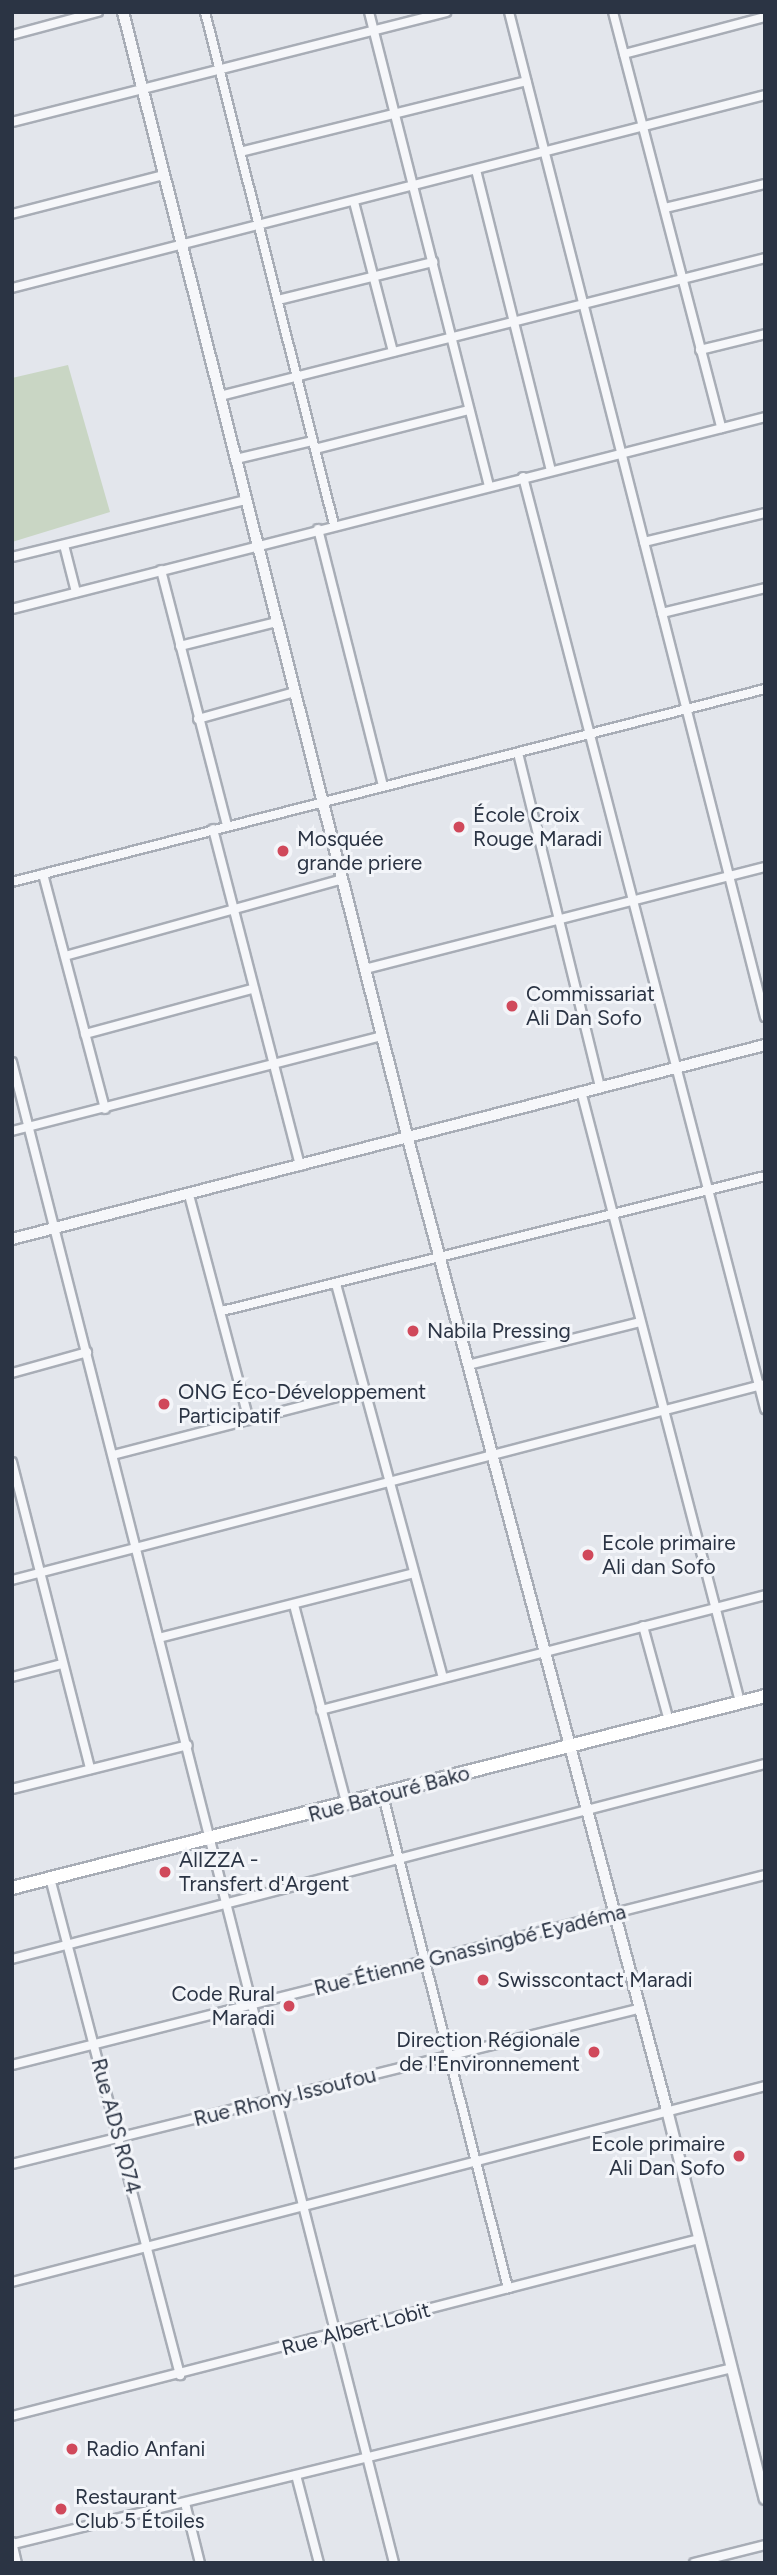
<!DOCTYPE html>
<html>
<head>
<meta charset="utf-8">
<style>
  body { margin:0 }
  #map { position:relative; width:777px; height:2575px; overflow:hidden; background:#e3e6ec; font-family:Figtree,sans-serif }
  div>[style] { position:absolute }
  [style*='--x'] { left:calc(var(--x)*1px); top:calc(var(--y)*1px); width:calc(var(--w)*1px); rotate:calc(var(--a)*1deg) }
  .green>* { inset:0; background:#c9d6c4 }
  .roads { filter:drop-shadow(2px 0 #a8adb6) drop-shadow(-2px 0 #a8adb6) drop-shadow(0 2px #a8adb6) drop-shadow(0 -2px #a8adb6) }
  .minor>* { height:8px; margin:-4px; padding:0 4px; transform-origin:4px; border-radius:4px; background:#f6f7fa }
  .tertiary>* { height:10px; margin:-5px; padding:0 5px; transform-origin:5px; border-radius:5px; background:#f6f7fa }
  .secondary>* { height:12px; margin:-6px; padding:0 6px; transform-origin:6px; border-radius:6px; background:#fff }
  .dots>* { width:19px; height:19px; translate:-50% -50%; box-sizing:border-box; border:4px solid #f3f5f9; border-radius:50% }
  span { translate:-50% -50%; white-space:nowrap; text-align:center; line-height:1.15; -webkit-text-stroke:6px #f3f5f9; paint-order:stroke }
  .poi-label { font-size:21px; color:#2b3444 }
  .left { translate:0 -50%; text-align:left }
  .right { translate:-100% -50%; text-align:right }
  .street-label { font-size:21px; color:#2b3444 }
  .frame { position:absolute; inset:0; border:14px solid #2b3444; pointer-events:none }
</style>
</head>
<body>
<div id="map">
  <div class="green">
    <div style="clip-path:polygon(68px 365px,110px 512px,12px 542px,12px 378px)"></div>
  </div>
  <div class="roads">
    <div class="minor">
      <div style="--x:205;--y:12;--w:529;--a:75.88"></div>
      <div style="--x:369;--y:12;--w:488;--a:75.8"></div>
      <div style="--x:509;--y:12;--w:1037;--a:75.71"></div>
      <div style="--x:613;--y:12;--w:430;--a:75.4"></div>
      <div style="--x:12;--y:35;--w:89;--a:-15"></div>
      <div style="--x:624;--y:54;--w:146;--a:-14.7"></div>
      <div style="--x:12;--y:122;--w:448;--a:-14.2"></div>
      <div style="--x:240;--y:152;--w:295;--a:-13.9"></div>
      <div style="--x:476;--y:170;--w:309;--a:76"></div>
      <div style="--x:354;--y:202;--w:155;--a:75.4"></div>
      <div style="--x:665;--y:208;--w:103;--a:-13.5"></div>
      <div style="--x:12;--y:214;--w:157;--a:-14.4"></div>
      <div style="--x:12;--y:288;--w:777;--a:-14.38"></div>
      <div style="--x:278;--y:300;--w:160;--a:-13.8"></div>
      <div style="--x:700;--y:350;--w:67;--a:-13.8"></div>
      <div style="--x:220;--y:396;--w:562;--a:-14.21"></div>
      <div style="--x:315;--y:449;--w:159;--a:-14.2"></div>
      <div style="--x:236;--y:459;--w:79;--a:-13.2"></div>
      <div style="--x:523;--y:477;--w:963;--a:75.44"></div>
      <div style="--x:318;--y:529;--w:265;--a:75.8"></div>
      <div style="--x:644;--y:542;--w:124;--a:-13.5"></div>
      <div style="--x:64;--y:545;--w:49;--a:75.7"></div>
      <div style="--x:12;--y:557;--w:241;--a:-13.7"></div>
      <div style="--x:161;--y:570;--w:264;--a:75.5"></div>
      <div style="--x:12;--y:609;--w:777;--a:-14.3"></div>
      <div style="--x:662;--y:613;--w:106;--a:-13.6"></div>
      <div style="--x:180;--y:646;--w:100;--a:-13.9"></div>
      <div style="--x:198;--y:719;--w:101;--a:-15.6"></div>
      <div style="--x:518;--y:753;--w:343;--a:76.2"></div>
      <div style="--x:213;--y:829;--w:348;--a:75.5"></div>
      <div style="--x:43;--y:874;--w:243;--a:75.2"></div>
      <div style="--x:12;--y:882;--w:777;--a:-14.38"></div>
      <div style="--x:65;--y:956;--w:288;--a:-15.5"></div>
      <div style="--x:365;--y:969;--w:413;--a:-14.3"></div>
      <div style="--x:85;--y:1034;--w:173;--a:-15.1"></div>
      <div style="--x:12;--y:1062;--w:1549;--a:75.72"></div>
      <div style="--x:581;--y:1091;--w:631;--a:75.41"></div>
      <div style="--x:12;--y:1131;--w:382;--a:-14.4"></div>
      <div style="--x:189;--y:1195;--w:233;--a:75.1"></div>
      <div style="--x:336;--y:1284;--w:408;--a:74.8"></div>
      <div style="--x:222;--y:1311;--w:560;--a:-13.96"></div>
      <div style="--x:468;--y:1365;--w:177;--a:-14"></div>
      <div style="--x:12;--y:1373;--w:78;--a:-15.6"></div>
      <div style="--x:113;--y:1455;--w:260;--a:-14.5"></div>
      <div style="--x:12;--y:1462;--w:317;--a:75.7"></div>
      <div style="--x:12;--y:1580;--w:778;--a:-14.59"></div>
      <div style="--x:294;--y:1605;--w:207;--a:75.2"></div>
      <div style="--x:643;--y:1626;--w:98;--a:74.7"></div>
      <div style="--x:159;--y:1638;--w:263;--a:-14.3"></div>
      <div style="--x:12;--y:1677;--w:52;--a:-14.6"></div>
      <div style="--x:321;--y:1710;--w:459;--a:-14.5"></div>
      <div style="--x:12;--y:1789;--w:181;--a:-14"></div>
      <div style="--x:383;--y:1796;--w:508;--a:75.74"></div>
      <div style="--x:50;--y:1878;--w:514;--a:75.34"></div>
      <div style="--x:12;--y:1959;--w:778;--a:-14.52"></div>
      <div style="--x:12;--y:2065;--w:777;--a:-14.16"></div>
      <div style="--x:12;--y:2164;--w:645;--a:-13.91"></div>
      <div style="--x:12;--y:2282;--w:778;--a:-14.59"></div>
      <div style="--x:12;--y:2416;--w:709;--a:-14.45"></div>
      <div style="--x:296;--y:2475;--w:91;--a:75.4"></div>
      <div style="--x:185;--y:2503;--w:62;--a:76"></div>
      <div style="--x:12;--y:2542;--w:22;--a:77"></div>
      <div style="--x:13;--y:2544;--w:740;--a:-13.75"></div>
      <div style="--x:694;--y:2563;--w:73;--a:-14.2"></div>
    </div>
    <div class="tertiary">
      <div style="--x:123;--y:12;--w:1162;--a:75.81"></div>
      <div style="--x:408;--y:1139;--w:1005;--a:75.06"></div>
      <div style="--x:667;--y:2110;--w:401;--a:75.9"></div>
      <div style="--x:12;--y:1239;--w:778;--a:-14.45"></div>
    </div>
    <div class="secondary">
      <div style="--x:12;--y:1888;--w:777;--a:-14.3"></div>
    </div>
  </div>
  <div class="dots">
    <div style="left:459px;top:827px;background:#d0495b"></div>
    <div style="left:283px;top:851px;background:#d0495b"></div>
    <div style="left:512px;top:1006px;background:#d0495b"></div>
    <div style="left:413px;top:1331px;background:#d0495b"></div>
    <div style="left:164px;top:1404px;background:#d0495b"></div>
    <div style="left:588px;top:1555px;background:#d0495b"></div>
    <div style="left:165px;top:1872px;background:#d0495b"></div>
    <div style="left:483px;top:1980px;background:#d0495b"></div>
    <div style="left:289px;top:2006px;background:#d0495b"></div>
    <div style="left:594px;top:2052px;background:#d0495b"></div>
    <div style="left:739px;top:2156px;background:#d0495b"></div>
    <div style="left:72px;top:2449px;background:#d0495b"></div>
    <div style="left:61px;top:2509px;background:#d0495b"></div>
  </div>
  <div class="poi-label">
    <span class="left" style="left:473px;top:827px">École Croix<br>Rouge Maradi</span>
    <span class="left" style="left:297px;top:851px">Mosquée<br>grande priere</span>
    <span class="left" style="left:526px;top:1006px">Commissariat<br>Ali Dan Sofo</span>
    <span class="left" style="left:427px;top:1331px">Nabila Pressing</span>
    <span class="left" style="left:178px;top:1404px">ONG Éco-Développement<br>Participatif</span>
    <span class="left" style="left:602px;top:1555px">Ecole primaire<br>Ali dan Sofo</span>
    <span class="left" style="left:179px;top:1872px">AlIZZA -<br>Transfert d'Argent</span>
    <span class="left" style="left:497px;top:1980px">Swisscontact Maradi</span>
    <span class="right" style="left:275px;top:2006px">Code Rural<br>Maradi</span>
    <span class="right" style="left:580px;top:2052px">Direction Régionale<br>de l'Environnement</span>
    <span class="right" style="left:725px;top:2156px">Ecole primaire<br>Ali Dan Sofo</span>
    <span class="left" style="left:86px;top:2449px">Radio Anfani</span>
    <span class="left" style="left:75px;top:2509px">Restaurant<br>Club 5 Étoiles</span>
  </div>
  <div class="street-label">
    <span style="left:389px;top:1794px;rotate:-15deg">Rue Batouré Bako</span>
    <span style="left:470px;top:1950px;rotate:-14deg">Rue Étienne Gnassingbé Eyadéma</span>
    <span style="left:285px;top:2097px;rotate:-14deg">Rue Rhony Issoufou</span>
    <span style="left:116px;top:2126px;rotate:75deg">Rue ADS R074</span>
    <span style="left:356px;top:2329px;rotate:-15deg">Rue Albert Lobit</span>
  </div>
  <div class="frame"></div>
</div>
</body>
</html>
